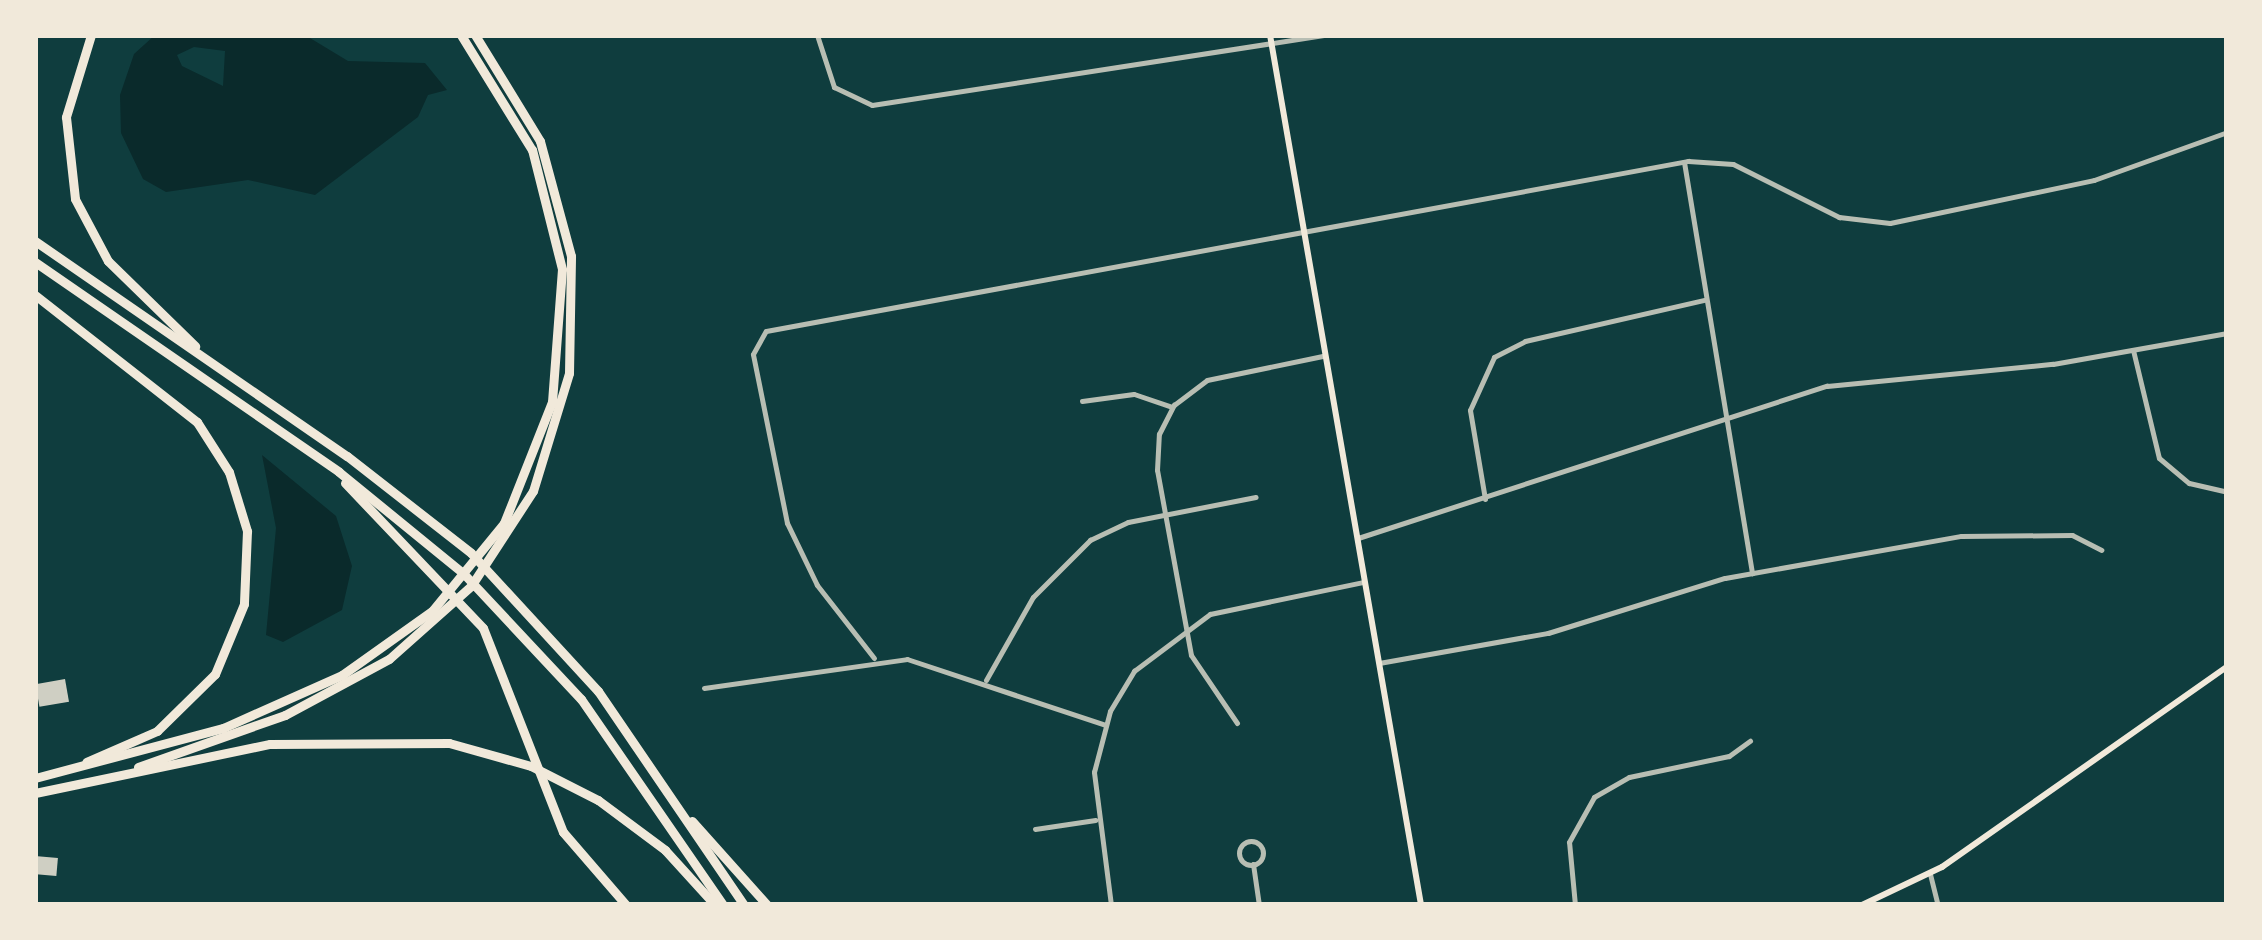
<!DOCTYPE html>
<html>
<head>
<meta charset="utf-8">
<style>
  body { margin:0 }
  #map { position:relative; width:2262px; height:940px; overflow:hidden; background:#0f3d3e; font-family:"Exo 2",sans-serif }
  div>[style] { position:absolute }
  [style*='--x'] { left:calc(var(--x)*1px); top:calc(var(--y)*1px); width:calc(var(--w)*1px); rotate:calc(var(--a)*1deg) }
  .water>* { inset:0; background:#0a2a2b }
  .building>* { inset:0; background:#cfcfc3; transform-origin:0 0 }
  .minor>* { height:5px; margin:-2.5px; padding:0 2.5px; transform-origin:2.5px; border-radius:2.5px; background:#b8beb3 }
  .minor>.ring { margin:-2.5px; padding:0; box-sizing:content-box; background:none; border:5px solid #b8beb3; border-radius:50% }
  .secondary>* { height:6px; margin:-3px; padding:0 3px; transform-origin:3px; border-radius:3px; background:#f1e9da }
  .motorway>* { height:9px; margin:-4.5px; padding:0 4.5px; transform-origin:4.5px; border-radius:4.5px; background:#f1e9da }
  span { translate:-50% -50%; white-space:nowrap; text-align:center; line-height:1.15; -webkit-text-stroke:9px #f1e9da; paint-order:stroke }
  .frame { position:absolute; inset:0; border:38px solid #f1e9da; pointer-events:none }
</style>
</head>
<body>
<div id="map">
  <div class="water">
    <div style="clip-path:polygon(evenodd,155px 35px,305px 35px,348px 61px,425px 63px,447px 90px,428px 95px,418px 117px,315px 195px,248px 180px,166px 192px,143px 179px,121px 133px,120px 95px,134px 54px,155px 35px,194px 47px,225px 51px,223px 86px,182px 66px,177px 55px,194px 47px)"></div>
    <div style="clip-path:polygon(262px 455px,336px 516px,352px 566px,342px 610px,283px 642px,266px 635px,276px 528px)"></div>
  </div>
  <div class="building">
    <div style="left:65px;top:679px;width:23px;height:30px;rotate:80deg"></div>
    <div style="left:35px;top:856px;width:23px;height:18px;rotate:5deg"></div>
  </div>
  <div class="minor">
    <div style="--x:817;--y:35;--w:55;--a:71.9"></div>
    <div style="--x:834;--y:87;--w:42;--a:25.3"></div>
    <div style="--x:872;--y:105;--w:457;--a:-8.8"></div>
    <div style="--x:1684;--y:162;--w:417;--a:80.6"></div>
    <div style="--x:2133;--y:350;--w:111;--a:76.5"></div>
    <div style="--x:2159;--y:458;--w:39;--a:40"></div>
    <div style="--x:2189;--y:483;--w:39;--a:13"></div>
    <div style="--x:1082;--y:401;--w:52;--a:-7.7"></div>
    <div style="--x:1134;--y:394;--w:40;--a:18.9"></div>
    <div style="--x:1485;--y:499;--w:90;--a:-99.6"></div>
    <div style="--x:1470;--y:410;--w:58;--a:-65.6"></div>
    <div style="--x:1494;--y:357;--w:35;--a:-27"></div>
    <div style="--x:1525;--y:341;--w:184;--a:-12.9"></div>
    <div style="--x:1358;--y:538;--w:493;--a:-18"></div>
    <div style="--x:1827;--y:386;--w:227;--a:-5.6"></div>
    <div style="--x:2053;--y:364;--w:177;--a:-10.1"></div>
    <div style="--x:874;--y:658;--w:93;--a:-128"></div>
    <div style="--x:817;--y:585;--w:69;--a:-115.8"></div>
    <div style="--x:787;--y:523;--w:172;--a:-101.4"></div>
    <div style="--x:753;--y:354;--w:26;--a:-61"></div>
    <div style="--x:766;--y:331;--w:938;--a:-10.45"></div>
    <div style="--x:1688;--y:161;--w:45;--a:3.8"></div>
    <div style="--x:1733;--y:164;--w:119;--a:26.6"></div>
    <div style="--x:1839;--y:217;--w:51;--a:6.7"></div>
    <div style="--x:1890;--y:223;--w:208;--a:-11.9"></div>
    <div style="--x:2094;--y:180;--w:141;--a:-19.8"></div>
    <div style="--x:1379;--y:663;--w:172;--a:-10.1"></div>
    <div style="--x:1548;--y:633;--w:185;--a:-17.3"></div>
    <div style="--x:1725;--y:578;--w:240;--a:-10.1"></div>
    <div style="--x:1961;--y:536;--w:111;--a:-0.5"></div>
    <div style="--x:2072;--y:535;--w:33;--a:27"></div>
    <div style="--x:986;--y:680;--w:95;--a:-60.5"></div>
    <div style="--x:1033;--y:597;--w:81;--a:-45"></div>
    <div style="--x:1090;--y:540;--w:42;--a:-25.3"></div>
    <div style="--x:1128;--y:522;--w:130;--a:-11.1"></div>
    <div style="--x:704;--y:688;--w:205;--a:-8.1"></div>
    <div style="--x:907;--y:659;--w:209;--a:18.4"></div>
    <div style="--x:1237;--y:723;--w:82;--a:-124.1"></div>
    <div style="--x:1191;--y:655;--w:188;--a:-100.4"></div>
    <div style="--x:1157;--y:470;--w:36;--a:-87"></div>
    <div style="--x:1159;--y:434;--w:33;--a:-63"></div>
    <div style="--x:1174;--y:405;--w:41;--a:-37.1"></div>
    <div style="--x:1207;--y:380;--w:118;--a:-11.7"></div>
    <div style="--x:1035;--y:829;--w:61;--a:-8.5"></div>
    <div class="ring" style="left:1239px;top:841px;width:19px;height:19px"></div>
    <div style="--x:1253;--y:864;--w:41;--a:81.7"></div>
    <div style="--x:1930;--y:874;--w:32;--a:76"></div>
    <div style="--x:1111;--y:905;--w:134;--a:-97.3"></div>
    <div style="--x:1094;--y:772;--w:63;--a:-75.3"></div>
    <div style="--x:1110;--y:711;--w:47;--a:-59"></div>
    <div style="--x:1134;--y:671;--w:95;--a:-36.9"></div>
    <div style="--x:1210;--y:614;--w:156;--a:-11.8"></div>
    <div style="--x:1575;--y:905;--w:63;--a:-95.4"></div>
    <div style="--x:1569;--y:842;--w:51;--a:-60.9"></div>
    <div style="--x:1594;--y:797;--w:40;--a:-29.7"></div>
    <div style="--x:1629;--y:777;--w:102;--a:-11.9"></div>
    <div style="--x:1729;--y:756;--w:26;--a:-36"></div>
  </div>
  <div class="secondary">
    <div style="--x:1270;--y:35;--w:883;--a:80.15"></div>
    <div style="--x:1862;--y:905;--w:89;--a:-25.4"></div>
    <div style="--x:1942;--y:867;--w:348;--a:-35.1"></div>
  </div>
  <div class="motorway">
    <div style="--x:91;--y:35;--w:86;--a:107"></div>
    <div style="--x:66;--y:117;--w:82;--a:83.7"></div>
    <div style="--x:75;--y:199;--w:70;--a:62"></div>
    <div style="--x:108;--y:261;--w:122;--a:44.3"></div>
    <div style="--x:35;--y:241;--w:379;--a:34.6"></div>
    <div style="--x:347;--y:456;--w:157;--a:38"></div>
    <div style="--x:471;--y:553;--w:188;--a:47.4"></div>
    <div style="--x:598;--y:691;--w:259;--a:55.7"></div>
    <div style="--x:35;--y:262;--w:369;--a:34.6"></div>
    <div style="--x:339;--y:472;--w:160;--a:39.2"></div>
    <div style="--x:463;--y:573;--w:173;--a:46.9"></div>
    <div style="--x:581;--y:699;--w:250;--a:55.4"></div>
    <div style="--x:35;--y:295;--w:206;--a:38.1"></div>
    <div style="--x:197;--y:422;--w:59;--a:57.4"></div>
    <div style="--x:229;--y:472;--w:62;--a:73"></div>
    <div style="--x:247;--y:531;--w:73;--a:92.4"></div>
    <div style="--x:244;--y:604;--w:76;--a:112.5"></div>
    <div style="--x:215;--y:674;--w:81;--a:135.5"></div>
    <div style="--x:157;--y:731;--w:77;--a:156.4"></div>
    <div style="--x:345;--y:483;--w:200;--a:46.4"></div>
    <div style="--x:483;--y:628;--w:219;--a:68.6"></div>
    <div style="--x:563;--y:832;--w:96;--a:49.2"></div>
    <div style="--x:138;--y:767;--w:156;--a:-19.5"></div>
    <div style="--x:285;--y:715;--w:118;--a:-28.3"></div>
    <div style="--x:389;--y:659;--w:110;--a:-41.7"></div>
    <div style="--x:471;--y:586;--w:113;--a:-56.9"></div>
    <div style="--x:533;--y:491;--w:123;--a:-73"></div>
    <div style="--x:569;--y:373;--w:117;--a:-89"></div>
    <div style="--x:571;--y:256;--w:119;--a:-105.1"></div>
    <div style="--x:540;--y:141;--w:124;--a:-121.5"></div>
    <div style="--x:35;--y:778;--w:195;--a:-14.9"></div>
    <div style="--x:223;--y:728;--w:130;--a:-24"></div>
    <div style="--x:342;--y:675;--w:110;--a:-35.4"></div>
    <div style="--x:432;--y:611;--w:114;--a:-50.7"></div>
    <div style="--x:504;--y:523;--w:130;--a:-68.4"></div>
    <div style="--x:552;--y:402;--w:133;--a:-85.7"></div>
    <div style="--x:562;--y:269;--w:123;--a:-104.1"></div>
    <div style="--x:532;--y:150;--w:135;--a:-121.7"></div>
    <div style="--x:35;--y:793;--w:240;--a:-11.8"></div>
    <div style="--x:270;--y:744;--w:179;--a:-0.3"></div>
    <div style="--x:449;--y:743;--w:85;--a:15.7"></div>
    <div style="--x:531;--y:766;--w:75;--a:26.9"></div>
    <div style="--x:598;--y:800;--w:84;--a:36.7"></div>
    <div style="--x:665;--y:850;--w:74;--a:47.7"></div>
    <div style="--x:692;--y:821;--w:113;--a:48.2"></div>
  </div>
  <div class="frame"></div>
</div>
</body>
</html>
